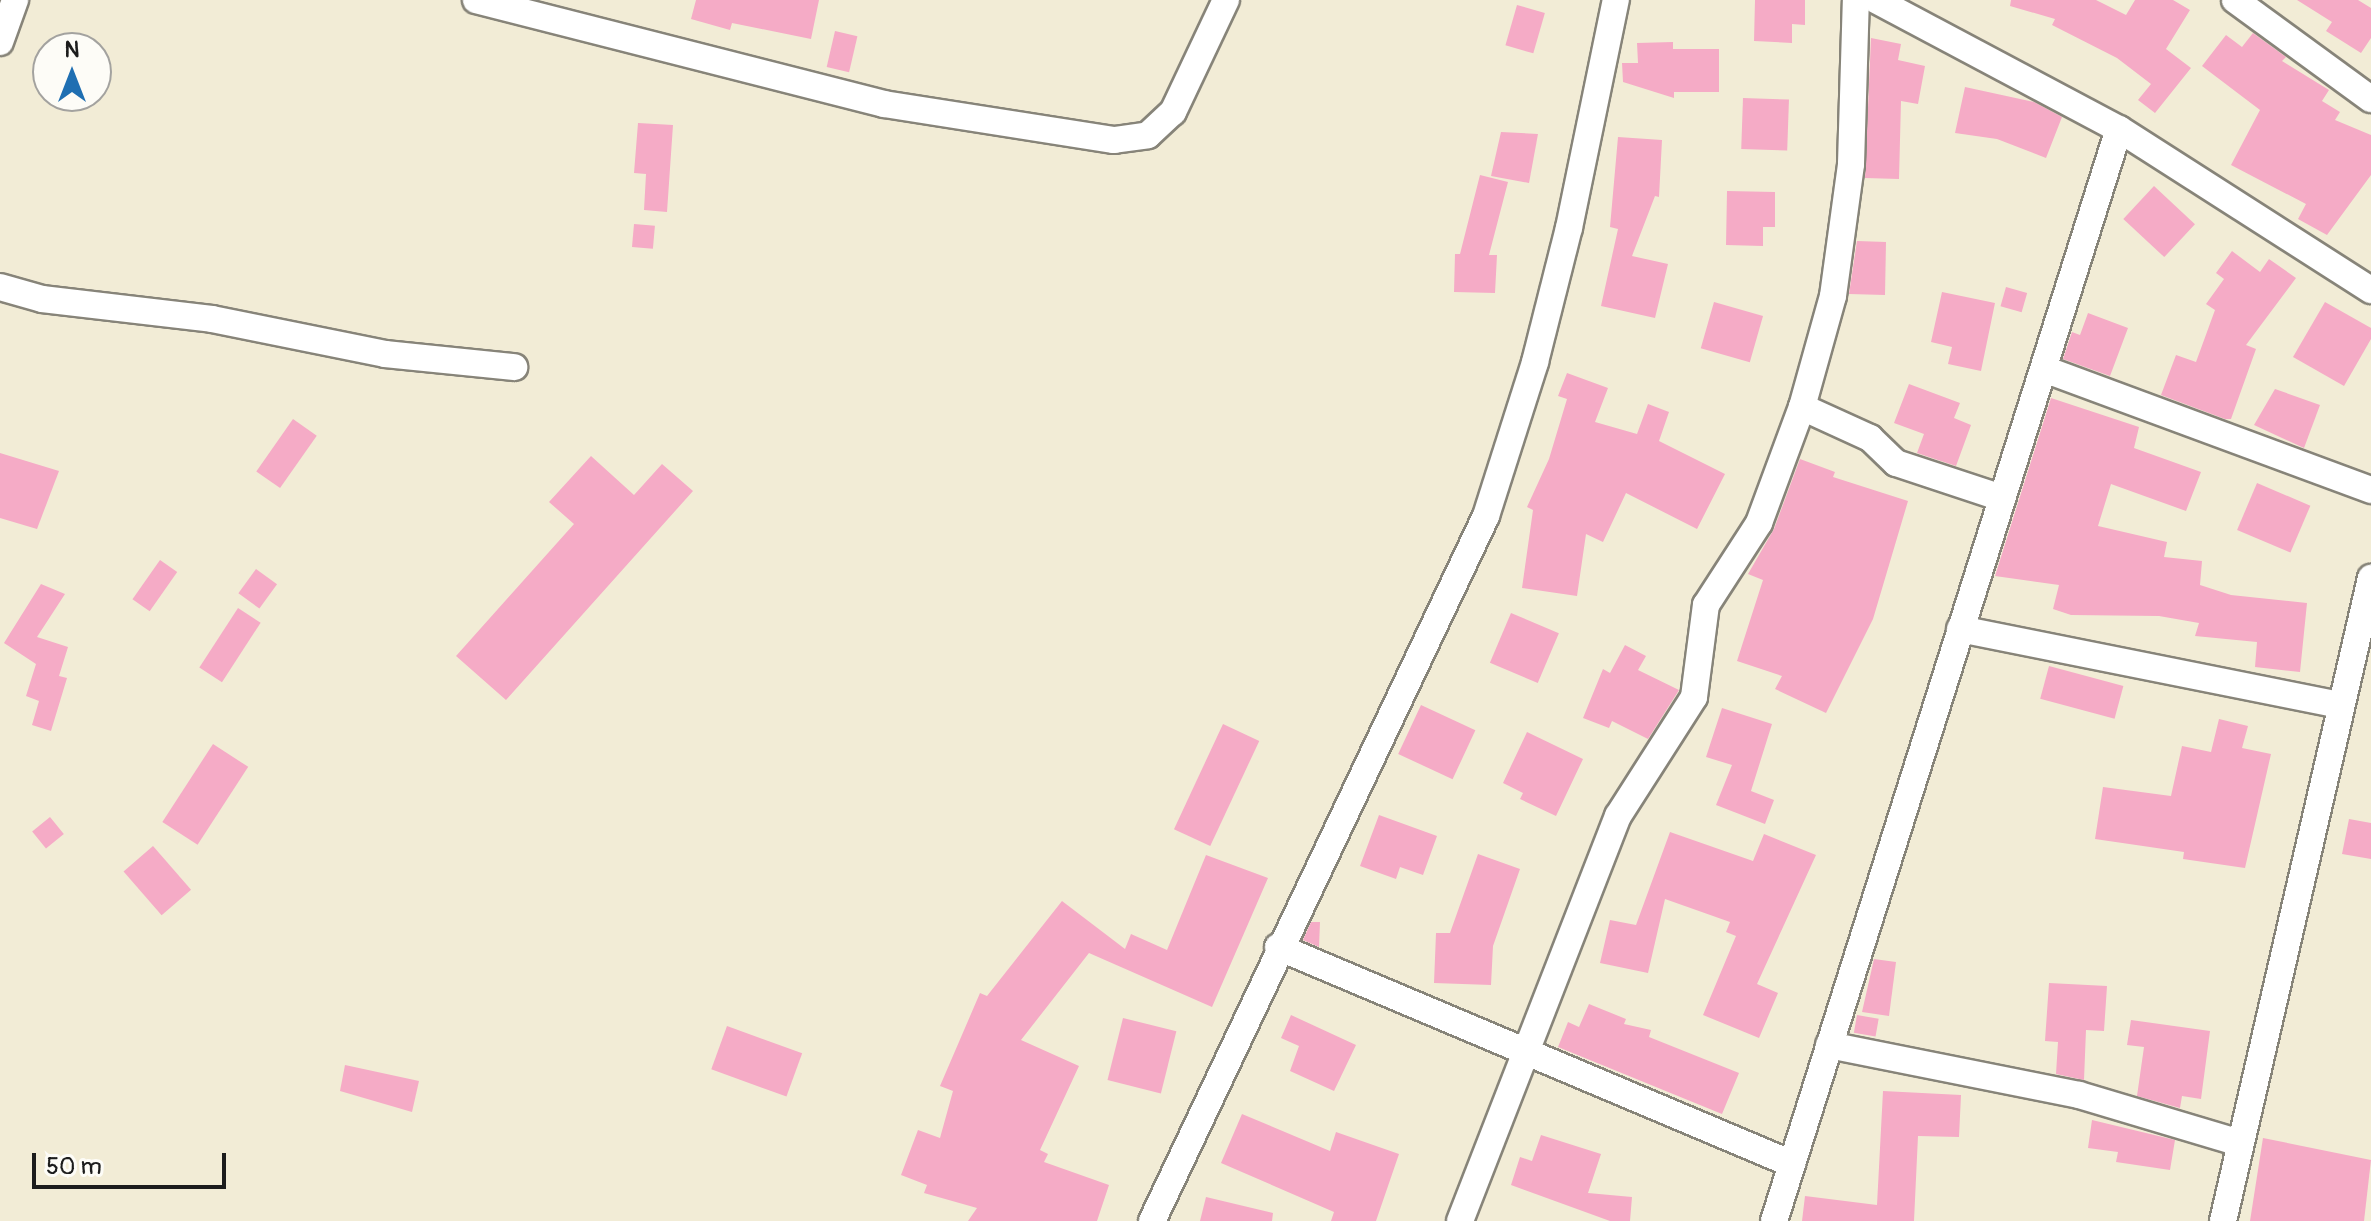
<!DOCTYPE html>
<html>
<head>
<meta charset="utf-8">
<style>
  body { margin:0 }
  #map { position:relative; width:2371px; height:1221px; overflow:hidden; background:#f2ecd6; font-family:Pangolin,sans-serif }
  div>[style] { position:absolute }
  [style*='--x'] { left:calc(var(--x)*1px); top:calc(var(--y)*1px); width:calc(var(--w)*1px); rotate:calc(var(--a)*1deg) }
  .building>* { inset:0; background:#f5abc6; transform-origin:0 0 }
  .roads { filter:drop-shadow(2px 0 #878479) drop-shadow(-2px 0 #878479) drop-shadow(0 2px #878479) drop-shadow(0 -2px #878479) }
  .street>* { height:26px; margin:-13px; padding:0 13px; transform-origin:13px; border-radius:13px; background:#fff }
  span { translate:-50% -50%; white-space:nowrap; text-align:center; line-height:1.15; -webkit-text-stroke:7px #fdfcf7; paint-order:stroke }
  .north { position:absolute; left:32px; top:32px; width:80px; height:80px; box-sizing:border-box; background:#fdfcf7; border:2px solid #a3a29f; border-radius:50%; rotate:0deg; font-size:22px; font-weight:700; line-height:32px; text-align:center; color:#1c1c1c }
  .north::after { content:''; display:block; margin:auto; width:28px; height:36px; background:#1f6fb2; clip-path:polygon(50% 0,100% 100%,50% 72%,0 100%) }
  .scale { position:absolute; left:32px; top:1153px; width:194px; height:36px; box-sizing:border-box; border:4px solid #1c1c1c; border-top:0; padding-left:10px; font-size:24px; line-height:28px; white-space:nowrap; color:#1c1c1c; -webkit-text-stroke:6px #fdfcf7; paint-order:stroke }
</style>
</head>
<body>
<div id="map">
  <div class="building">
    <div style="clip-path:polygon(696px 0,819px 0,811px 39px,732px 23px,730px 30px,691px 19px)"></div>
    <div style="clip-path:polygon(1755px 0,1805px 0,1805px 25px,1792px 24px,1792px 43px,1754px 41px)"></div>
    <div style="clip-path:polygon(2011px 0,2096px 0,2126px 15px,2135px 0,2173px 0,2190px 10px,2166px 49px,2191px 68px,2155px 113px,2138px 100px,2151px 84px,2117px 58px,2052px 25px,2055px 19px,2010px 6px)"></div>
    <div style="clip-path:polygon(2297px 0,2358px 0,2371px 8px,2371px 38px,2361px 53px,2326px 31px,2332px 22px)"></div>
    <div style="left:1517px;top:5px;width:29px;height:42px;rotate:16deg"></div>
    <div style="left:835px;top:31px;width:23px;height:37px;rotate:13deg"></div>
    <div style="clip-path:polygon(2253px 33px,2286px 57px,2282px 61px,2329px 90px,2322px 101px,2340px 112px,2335px 120px,2371px 135px,2371px 175px,2327px 235px,2298px 219px,2306px 204px,2231px 165px,2260px 110px,2202px 66px,2226px 35px,2242px 47px)"></div>
    <div style="clip-path:polygon(1871px 38px,1901px 44px,1898px 60px,1925px 66px,1918px 104px,1901px 101px,1899px 179px,1865px 178px)"></div>
    <div style="clip-path:polygon(1673px 42px,1673px 49px,1719px 49px,1719px 92px,1674px 92px,1674px 98px,1623px 82px,1622px 63px,1638px 63px,1637px 43px)"></div>
    <div style="clip-path:polygon(1965px 87px,2034px 102px,2062px 117px,2046px 158px,1997px 139px,1955px 133px)"></div>
    <div style="left:1743px;top:98px;width:46px;height:51px;rotate:2deg"></div>
    <div style="clip-path:polygon(638px 123px,673px 125px,667px 212px,644px 210px,646px 174px,634px 173px)"></div>
    <div style="clip-path:polygon(1501px 132px,1538px 134px,1529px 183px,1491px 176px)"></div>
    <div style="clip-path:polygon(1618px 137px,1662px 140px,1659px 197px,1655px 196px,1632px 256px,1668px 264px,1655px 318px,1601px 306px,1618px 229px,1610px 227px)"></div>
    <div style="clip-path:polygon(1480px 175px,1508px 182px,1489px 255px,1497px 255px,1495px 293px,1454px 292px,1455px 254px,1460px 254px)"></div>
    <div style="left:2154px;top:186px;width:56px;height:45px;rotate:43deg"></div>
    <div style="clip-path:polygon(1727px 191px,1775px 192px,1775px 227px,1763px 227px,1763px 246px,1726px 245px)"></div>
    <div style="left:634px;top:224px;width:21px;height:23px;rotate:5deg"></div>
    <div style="clip-path:polygon(1857px 241px,1886px 242px,1885px 295px,1849px 294px)"></div>
    <div style="clip-path:polygon(2232px 251px,2260px 272px,2269px 259px,2296px 278px,2246px 345px,2256px 349px,2231px 419px,2225px 419px,2161px 395px,2176px 355px,2196px 362px,2215px 310px,2206px 304px,2224px 279px,2216px 273px)"></div>
    <div style="left:2006px;top:287px;width:22px;height:20px;rotate:16deg"></div>
    <div style="clip-path:polygon(1942px 292px,1995px 303px,1981px 371px,1948px 364px,1952px 347px,1931px 342px)"></div>
    <div style="left:1714px;top:302px;width:51px;height:48px;rotate:16deg"></div>
    <div style="clip-path:polygon(2325px 302px,2371px 328px,2371px 339px,2344px 386px,2293px 357px)"></div>
    <div style="clip-path:polygon(2088px 313px,2128px 328px,2110px 376px,2063px 359px,2072px 332px,2080px 335px)"></div>
    <div style="clip-path:polygon(1567px 373px,1608px 388px,1595px 422px,1637px 434px,1648px 404px,1669px 412px,1659px 441px,1725px 474px,1697px 529px,1626px 493px,1603px 542px,1586px 534px,1577px 596px,1522px 588px,1533px 510px,1527px 507px,1549px 459px,1567px 399px,1558px 396px)"></div>
    <div style="clip-path:polygon(1909px 384px,1960px 403px,1954px 418px,1971px 425px,1956px 466px,1917px 453px,1924px 434px,1894px 423px)"></div>
    <div style="clip-path:polygon(2275px 389px,2320px 405px,2304px 448px,2254px 425px)"></div>
    <div style="clip-path:polygon(2051px 398px,2139px 427px,2134px 448px,2201px 472px,2186px 511px,2111px 484px,2098px 526px,2167px 542px,2164px 557px,2202px 561px,2200px 585px,2231px 595px,2307px 603px,2300px 672px,2255px 667px,2257px 642px,2195px 636px,2199px 623px,2159px 616px,2071px 615px,2053px 609px,2059px 585px,1995px 576px)"></div>
    <div style="left:293px;top:419px;width:29px;height:64px;rotate:35deg"></div>
    <div style="clip-path:polygon(0 453px,59px 471px,37px 529px,0 518px)"></div>
    <div style="clip-path:polygon(591px 456px,634px 495px,662px 464px,693px 491px,506px 700px,456px 656px,574px 524px,549px 502px)"></div>
    <div style="clip-path:polygon(1800px 459px,1835px 472px,1833px 477px,1908px 501px,1873px 619px,1826px 713px,1775px 689px,1782px 676px,1737px 661px,1763px 580px,1748px 574px,1774px 529px)"></div>
    <div style="left:2257px;top:483px;width:58px;height:51px;rotate:23deg"></div>
    <div style="left:160px;top:560px;width:21px;height:48px;rotate:35deg"></div>
    <div style="left:256px;top:569px;width:26px;height:30px;rotate:36deg"></div>
    <div style="clip-path:polygon(41px 584px,65px 594px,37px 637px,68px 647px,59px 676px,67px 678px,51px 731px,32px 725px,39px 701px,26px 696px,36px 664px,4px 643px)"></div>
    <div style="left:238px;top:608px;width:27px;height:71px;rotate:33deg"></div>
    <div style="left:1511px;top:613px;width:52px;height:54px;rotate:23deg"></div>
    <div style="clip-path:polygon(1625px 645px,1646px 656px,1638px 670px,1679px 690px,1648px 739px,1612px 721px,1609px 728px,1583px 718px,1603px 669px,1610px 673px)"></div>
    <div style="left:2049px;top:666px;width:77px;height:34px;rotate:15deg"></div>
    <div style="left:1421px;top:705px;width:60px;height:54px;rotate:25deg"></div>
    <div style="clip-path:polygon(1722px 708px,1772px 724px,1751px 791px,1774px 800px,1765px 824px,1716px 805px,1732px 765px,1706px 757px)"></div>
    <div style="clip-path:polygon(2219px 719px,2248px 726px,2242px 748px,2271px 754px,2245px 868px,2183px 859px,2184px 852px,2095px 839px,2103px 787px,2171px 796px,2182px 746px,2211px 752px)"></div>
    <div style="left:1223px;top:724px;width:40px;height:116px;rotate:25deg"></div>
    <div style="clip-path:polygon(1527px 732px,1583px 759px,1556px 816px,1520px 799px,1523px 793px,1503px 783px)"></div>
    <div style="left:213px;top:744px;width:42px;height:93px;rotate:33deg"></div>
    <div style="clip-path:polygon(1379px 815px,1437px 836px,1423px 875px,1400px 867px,1396px 879px,1360px 866px)"></div>
    <div style="left:50px;top:817px;width:22px;height:23px;rotate:51deg"></div>
    <div style="clip-path:polygon(2349px 819px,2371px 823px,2371px 859px,2342px 854px)"></div>
    <div style="clip-path:polygon(1670px 832px,1753px 861px,1764px 834px,1816px 855px,1757px 984px,1778px 993px,1759px 1038px,1703px 1015px,1736px 936px,1726px 932px,1730px 922px,1665px 899px,1648px 973px,1600px 963px,1610px 920px,1636px 925px)"></div>
    <div style="left:153px;top:846px;width:58px;height:39px;rotate:49deg"></div>
    <div style="clip-path:polygon(1478px 854px,1520px 869px,1493px 946px,1491px 985px,1434px 983px,1436px 933px,1450px 933px)"></div>
    <div style="clip-path:polygon(1206px 855px,1268px 878px,1212px 1007px,1089px 953px,1021px 1040px,1079px 1066px,1040px 1150px,1048px 1154px,1044px 1162px,1109px 1185px,1097px 1221px,968px 1221px,977px 1208px,924px 1193px,927px 1185px,901px 1175px,918px 1130px,940px 1138px,953px 1091px,940px 1086px,980px 993px,987px 996px,1062px 901px,1125px 949px,1131px 934px,1167px 950px)"></div>
    <div style="clip-path:polygon(1311px 922px,1320px 922px,1319px 947px,1303px 940px)"></div>
    <div style="clip-path:polygon(1874px 959px,1896px 962px,1889px 1016px,1862px 1012px)"></div>
    <div style="clip-path:polygon(2049px 983px,2107px 986px,2104px 1031px,2086px 1030px,2084px 1080px,2056px 1074px,2058px 1042px,2045px 1041px)"></div>
    <div style="clip-path:polygon(1589px 1004px,1626px 1019px,1624px 1024px,1651px 1030px,1649px 1037px,1739px 1073px,1722px 1114px,1558px 1047px,1568px 1022px,1579px 1027px)"></div>
    <div style="clip-path:polygon(1291px 1015px,1356px 1045px,1334px 1091px,1290px 1071px,1299px 1046px,1281px 1038px)"></div>
    <div style="left:1857px;top:1015px;width:22px;height:18px;rotate:10deg"></div>
    <div style="left:1123px;top:1018px;width:55px;height:64px;rotate:14deg"></div>
    <div style="clip-path:polygon(2131px 1020px,2210px 1031px,2201px 1099px,2182px 1096px,2180px 1108px,2137px 1096px,2144px 1047px,2127px 1045px)"></div>
    <div style="left:727px;top:1026px;width:80px;height:46px;rotate:20deg"></div>
    <div style="clip-path:polygon(345px 1065px,419px 1081px,412px 1112px,340px 1091px)"></div>
    <div style="clip-path:polygon(1883px 1091px,1961px 1095px,1959px 1137px,1918px 1136px,1914px 1221px,1802px 1221px,1805px 1196px,1877px 1205px)"></div>
    <div style="clip-path:polygon(1242px 1114px,1330px 1151px,1336px 1132px,1399px 1154px,1376px 1221px,1331px 1221px,1334px 1212px,1221px 1163px)"></div>
    <div style="clip-path:polygon(2092px 1120px,2175px 1140px,2170px 1170px,2116px 1162px,2118px 1152px,2088px 1148px)"></div>
    <div style="clip-path:polygon(1541px 1135px,1601px 1154px,1588px 1193px,1632px 1197px,1630px 1221px,1610px 1221px,1511px 1185px,1520px 1157px,1532px 1161px)"></div>
    <div style="clip-path:polygon(2263px 1138px,2371px 1160px,2364px 1221px,2250px 1221px)"></div>
    <div style="clip-path:polygon(1206px 1197px,1273px 1213px,1272px 1221px,1200px 1221px)"></div>
  </div>
  <div class="roads">
    <div class="street">
      <div style="--x:476;--y:0;--w:421;--a:14.3"></div>
      <div style="--x:884;--y:104;--w:233;--a:8.9"></div>
      <div style="--x:1114;--y:140;--w:34;--a:-8"></div>
      <div style="--x:1148;--y:135;--w:34;--a:-43"></div>
      <div style="--x:1173;--y:112;--w:124;--a:-64.7"></div>
      <div style="--x:1876;--y:0;--w:275;--a:28"></div>
      <div style="--x:2119;--y:129;--w:299;--a:32.6"></div>
      <div style="--x:2235;--y:0;--w:168;--a:36.1"></div>
      <div style="--x:0;--y:42;--w:45;--a:-70.3"></div>
      <div style="--x:0;--y:287;--w:44;--a:15.9"></div>
      <div style="--x:42;--y:299;--w:171;--a:6.7"></div>
      <div style="--x:212;--y:319;--w:177;--a:11.4"></div>
      <div style="--x:385;--y:354;--w:130;--a:5.8"></div>
      <div style="--x:2044;--y:369;--w:349;--a:20.3"></div>
      <div style="--x:1802;--y:407;--w:75;--a:24.5"></div>
      <div style="--x:1870;--y:438;--w:36;--a:44"></div>
      <div style="--x:1896;--y:463;--w:112;--a:18.3"></div>
      <div style="--x:1960;--y:629;--w:387;--a:11.3"></div>
      <div style="--x:1278;--y:947;--w:558;--a:22.89"></div>
      <div style="--x:1829;--y:1045;--w:255;--a:11.3"></div>
      <div style="--x:2079;--y:1095;--w:168;--a:16.6"></div>
      <div style="--x:1152;--y:1221;--w:780;--a:-64.65"></div>
      <div style="--x:1486;--y:516;--w:162;--a:-72.3"></div>
      <div style="--x:1535;--y:362;--w:138;--a:-75.8"></div>
      <div style="--x:1569;--y:228;--w:233;--a:-78.4"></div>
      <div style="--x:1460;--y:1221;--w:435;--a:-68.7"></div>
      <div style="--x:1618;--y:816;--w:141;--a:-57.4"></div>
      <div style="--x:1694;--y:697;--w:93;--a:-82.6"></div>
      <div style="--x:1706;--y:605;--w:98;--a:-57.1"></div>
      <div style="--x:1759;--y:523;--w:124;--a:-69.7"></div>
      <div style="--x:1802;--y:407;--w:115;--a:-74.4"></div>
      <div style="--x:1833;--y:296;--w:133;--a:-82.2"></div>
      <div style="--x:1851;--y:164;--w:164;--a:-88.3"></div>
      <div style="--x:1774;--y:1221;--w:1145;--a:-72.47"></div>
      <div style="--x:2223;--y:1221;--w:660;--a:-77.04"></div>
    </div>
  </div>
  <div class="north">N</div>
  <div class="scale">50 m</div>
</div>
</body>
</html>
